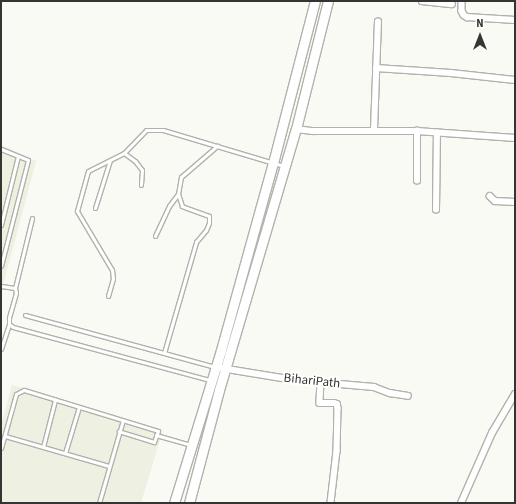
<!DOCTYPE html>
<html>
<head>
<meta charset="utf-8">
<style>
  body { margin:0 }
  #map { position:relative; width:516px; height:504px; overflow:hidden; background:#fafaf4; font-family:"Source Sans 3",sans-serif }
  div>[style] { position:absolute }
  [style*='--x'] { left:calc(var(--x)*1px); top:calc(var(--y)*1px); width:calc(var(--w)*1px); rotate:calc(var(--a)*1deg) }
  .built>* { inset:0; background:#eef0e2 }
  .roads { filter:drop-shadow(1px 0 #b1b2ac) drop-shadow(-1px 0 #b1b2ac) drop-shadow(0 1px #b1b2ac) drop-shadow(0 -1px #b1b2ac) }
  .lane>* { height:3px; margin:-1.5px; padding:0 1.5px; transform-origin:1.5px; border-radius:1.5px; background:#fff }
  .street>* { height:5.5px; margin:-2.75px; padding:0 2.75px; transform-origin:2.75px; border-radius:2.75px; background:#fff }
  .primary>* { height:9px; margin:-4.5px; padding:0 4.5px; transform-origin:4.5px; border-radius:4.5px; background:#fff }
  span { translate:-50% -50%; white-space:nowrap; text-align:center; line-height:1.15; -webkit-text-stroke:4px #fffffe; paint-order:stroke }
  .street-label { font-size:13px; color:#343432 }
  .frame { position:absolute; inset:0; border:2px solid #343432; pointer-events:none }
  .north { position:absolute; left:460px; top:16px; width:40px; height:40px; -webkit-text-stroke:3px #fffffe; paint-order:stroke; rotate:0deg; font-size:11px; font-weight:700; line-height:16px; text-align:center; color:#343432 }
  .north::after { content:''; display:block; margin:auto; width:14px; height:18px; background:#343432; clip-path:polygon(50% 0,100% 100%,50% 72%,0 100%) }
</style>
</head>
<body>
<div id="map">
  <div class="built">
    <div style="clip-path:polygon(1px 145px,36px 161px,1px 293px)"></div>
    <div style="clip-path:polygon(12px 385px,163px 430px,141px 503px,1px 503px,1px 426px)"></div>
  </div>
  <div class="roads">
    <div class="lane">
      <div style="--x:1;--y:149;--w:29;--a:22"></div>
      <div style="--x:28;--y:160;--w:109;--a:104.3"></div>
      <div style="--x:124;--y:153;--w:14;--a:36"></div>
      <div style="--x:135;--y:161;--w:11;--a:52"></div>
      <div style="--x:142;--y:170;--w:15;--a:94"></div>
      <div style="--x:95;--y:208;--w:50;--a:-72.6"></div>
      <div style="--x:1;--y:225;--w:71;--a:-76.2"></div>
      <div style="--x:155;--y:236;--w:33;--a:-65"></div>
      <div style="--x:169;--y:206;--w:15;--a:-53"></div>
      <div style="--x:178;--y:194;--w:17;--a:-80"></div>
      <div style="--x:181;--y:177;--w:48;--a:-40.7"></div>
      <div style="--x:1;--y:286;--w:14;--a:8"></div>
      <div style="--x:15;--y:288;--w:5;--a:79"></div>
      <div style="--x:16;--y:293;--w:26;--a:106"></div>
      <div style="--x:9;--y:318;--w:6;--a:90"></div>
      <div style="--x:9;--y:324;--w:5;--a:37"></div>
      <div style="--x:13;--y:327;--w:204;--a:15.1"></div>
      <div style="--x:15;--y:288;--w:72;--a:-76.3"></div>
      <div style="--x:108;--y:296;--w:18;--a:-74"></div>
      <div style="--x:113;--y:279;--w:9;--a:-96"></div>
      <div style="--x:112;--y:270;--w:69;--a:-120.7"></div>
      <div style="--x:77;--y:211;--w:41;--a:-74.6"></div>
      <div style="--x:88;--y:171;--w:40;--a:-26.6"></div>
      <div style="--x:124;--y:153;--w:32;--a:-46"></div>
      <div style="--x:146;--y:130;--w:17;--a:0"></div>
      <div style="--x:163;--y:130;--w:126;--a:16.6"></div>
      <div style="--x:25;--y:315;--w:197;--a:15.3"></div>
      <div style="--x:1;--y:349;--w:26;--a:-72"></div>
      <div style="--x:164;--y:353;--w:116;--a:-73.9"></div>
      <div style="--x:196;--y:242;--w:16;--a:-50"></div>
      <div style="--x:206;--y:230;--w:8;--a:-67"></div>
      <div style="--x:209;--y:223;--w:7;--a:-90"></div>
      <div style="--x:209;--y:216;--w:29;--a:-160"></div>
      <div style="--x:182;--y:206;--w:13;--a:-108"></div>
      <div style="--x:156;--y:435;--w:35;--a:16"></div>
      <div style="--x:5;--y:436;--w:108;--a:16.1"></div>
      <div style="--x:43;--y:447;--w:49;--a:-75.7"></div>
      <div style="--x:1;--y:448;--w:56;--a:-74.5"></div>
      <div style="--x:16;--y:394;--w:9;--a:-27"></div>
      <div style="--x:24;--y:390;--w:140;--a:17"></div>
      <div style="--x:158;--y:431;--w:12;--a:110"></div>
      <div style="--x:154;--y:442;--w:37;--a:-163"></div>
      <div style="--x:65;--y:453;--w:48;--a:-73.1"></div>
      <div style="--x:99;--y:503;--w:86;--a:-73.9"></div>
    </div>
    <div class="street">
      <div style="--x:422;--y:1;--w:30;--a:6"></div>
      <div style="--x:462;--y:1;--w:10;--a:90"></div>
      <div style="--x:462;--y:11;--w:4;--a:63"></div>
      <div style="--x:464;--y:15;--w:4;--a:34"></div>
      <div style="--x:467;--y:17;--w:48;--a:3.6"></div>
      <div style="--x:376;--y:68;--w:75;--a:3.8"></div>
      <div style="--x:451;--y:73;--w:64;--a:6.2"></div>
      <div style="--x:296;--y:129;--w:17;--a:7"></div>
      <div style="--x:313;--y:131;--w:104;--a:0"></div>
      <div style="--x:417;--y:131;--w:98;--a:4.1"></div>
      <div style="--x:374;--y:130;--w:108;--a:-87.9"></div>
      <div style="--x:417;--y:181;--w:50;--a:-90"></div>
      <div style="--x:490;--y:196;--w:7;--a:45"></div>
      <div style="--x:495;--y:201;--w:20;--a:3"></div>
      <div style="--x:436;--y:210;--w:77;--a:-89.3"></div>
      <div style="--x:215;--y:367;--w:80;--a:9.3"></div>
      <div style="--x:294;--y:380;--w:80;--a:5"></div>
      <div style="--x:374;--y:387;--w:17;--a:21"></div>
      <div style="--x:390;--y:393;--w:18;--a:9"></div>
      <div style="--x:321;--y:382;--w:21;--a:93"></div>
      <div style="--x:320;--y:403;--w:14;--a:0"></div>
      <div style="--x:334;--y:403;--w:3;--a:18"></div>
      <div style="--x:337;--y:404;--w:4;--a:76"></div>
      <div style="--x:338;--y:408;--w:43;--a:91.3"></div>
      <div style="--x:337;--y:451;--w:52;--a:96.6"></div>
      <div style="--x:461;--y:503;--w:77;--a:-66.1"></div>
      <div style="--x:492;--y:433;--w:45;--a:-59.5"></div>
    </div>
    <div class="primary">
      <div style="--x:174;--y:503;--w:160;--a:-72.9"></div>
      <div style="--x:221;--y:350;--w:194;--a:-74.5"></div>
      <div style="--x:273;--y:163;--w:167;--a:-75.5"></div>
      <div style="--x:189;--y:503;--w:117;--a:-75.1"></div>
      <div style="--x:219;--y:390;--w:272;--a:-73.6"></div>
      <div style="--x:296;--y:129;--w:132;--a:-76"></div>
    </div>
  </div>
  <div class="street-label">
    <span style="left:312px;top:381px;rotate:6deg">BihariPath</span>
  </div>
  <div class="frame"></div>
  <div class="north">N</div>
</div>
</body>
</html>
